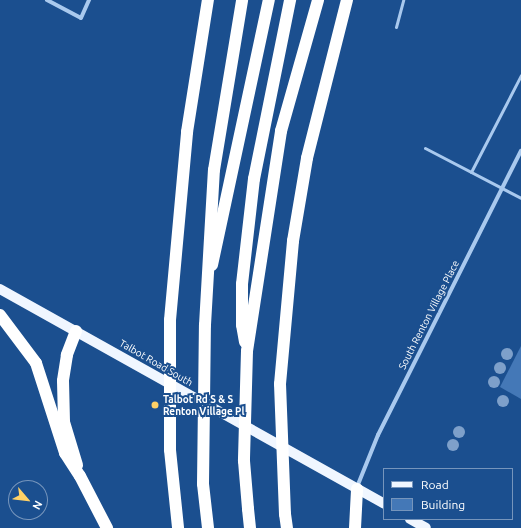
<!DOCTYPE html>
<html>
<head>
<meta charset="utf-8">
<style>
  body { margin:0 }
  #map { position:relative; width:521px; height:528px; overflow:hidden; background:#1b4f8f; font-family:Ubuntu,sans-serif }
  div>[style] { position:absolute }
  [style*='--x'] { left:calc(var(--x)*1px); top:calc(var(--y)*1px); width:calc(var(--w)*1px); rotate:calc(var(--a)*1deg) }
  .building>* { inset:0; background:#4478b7 }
  .service>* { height:3px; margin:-1.5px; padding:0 1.5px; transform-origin:1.5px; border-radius:1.5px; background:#a9c9ee }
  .minor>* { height:4px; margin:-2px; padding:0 2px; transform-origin:2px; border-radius:2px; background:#a9c9ee }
  .primary>* { height:10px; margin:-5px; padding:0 5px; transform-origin:5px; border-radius:5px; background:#f0f6ff }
  .motorway>* { height:12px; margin:-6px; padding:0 6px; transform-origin:6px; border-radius:6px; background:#fff }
  .motorway-bridge>* { height:12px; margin:-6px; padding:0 6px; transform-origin:6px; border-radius:6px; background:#fff }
  .trees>* { width:12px; height:12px; margin:-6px; border-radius:50%; background:#7ea0ca }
  .dots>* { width:11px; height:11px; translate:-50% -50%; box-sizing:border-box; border:2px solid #1b4f8f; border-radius:50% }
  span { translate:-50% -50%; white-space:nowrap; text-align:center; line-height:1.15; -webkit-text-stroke:4px #1b4f8f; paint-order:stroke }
  .street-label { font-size:10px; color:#fff }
  .poi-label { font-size:10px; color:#fff; font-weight:700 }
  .left { translate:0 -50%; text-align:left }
  .legend { position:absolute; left:383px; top:468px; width:130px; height:52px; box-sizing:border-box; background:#1b4f8f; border:1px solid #7695bc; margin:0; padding:5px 7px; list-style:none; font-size:12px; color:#fff }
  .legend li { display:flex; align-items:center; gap:8px; height:20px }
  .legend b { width:20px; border:1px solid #7695bc }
  .north { position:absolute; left:8px; top:480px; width:40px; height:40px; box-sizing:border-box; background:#1b4f8f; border:1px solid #7695bc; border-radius:50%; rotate:118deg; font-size:11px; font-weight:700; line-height:16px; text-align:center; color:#fff }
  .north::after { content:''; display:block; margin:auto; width:14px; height:18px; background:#ffd166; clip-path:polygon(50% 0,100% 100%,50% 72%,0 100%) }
</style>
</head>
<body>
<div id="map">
  <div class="building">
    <div style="clip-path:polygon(521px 346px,521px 399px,500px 387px)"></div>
  </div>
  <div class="service">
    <div style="--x:396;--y:27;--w:28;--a:-75"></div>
    <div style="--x:425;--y:148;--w:108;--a:27.5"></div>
    <div style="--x:471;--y:172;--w:109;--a:-62.7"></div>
  </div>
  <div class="minor">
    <div style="--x:47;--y:0;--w:38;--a:28"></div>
    <div style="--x:81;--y:18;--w:20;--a:-66"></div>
    <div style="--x:357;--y:487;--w:56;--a:-68"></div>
    <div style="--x:378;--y:435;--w:318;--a:-63.3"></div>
  </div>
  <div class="primary">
    <div style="--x:0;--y:289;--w:440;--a:29.2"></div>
    <div style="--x:410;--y:519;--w:18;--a:29"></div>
  </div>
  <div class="motorway">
    <div style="--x:212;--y:265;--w:271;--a:-77.9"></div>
    <div style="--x:0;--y:315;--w:60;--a:53.1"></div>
    <div style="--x:36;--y:363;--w:95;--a:72.1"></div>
    <div style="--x:65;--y:453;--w:27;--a:57"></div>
    <div style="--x:80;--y:476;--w:59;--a:62.6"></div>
    <div style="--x:170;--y:320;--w:189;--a:-84.8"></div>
    <div style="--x:187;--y:132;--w:134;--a:-81"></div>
    <div style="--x:205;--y:325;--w:155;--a:-86.7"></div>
    <div style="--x:214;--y:170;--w:172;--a:-80.6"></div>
    <div style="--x:76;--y:331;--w:26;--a:111"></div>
    <div style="--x:67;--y:355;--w:26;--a:99"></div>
    <div style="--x:63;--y:381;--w:41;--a:88.6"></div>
    <div style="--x:64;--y:422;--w:45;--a:73.2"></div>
    <div style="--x:245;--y:342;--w:17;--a:-100"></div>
    <div style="--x:242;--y:325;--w:41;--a:-90"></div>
    <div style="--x:242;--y:284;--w:106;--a:-83.5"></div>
    <div style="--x:254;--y:179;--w:183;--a:-78.6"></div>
    <div style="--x:247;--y:351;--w:223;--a:-81.2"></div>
    <div style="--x:281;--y:131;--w:136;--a:-74.2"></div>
    <div style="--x:280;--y:384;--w:144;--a:-84.8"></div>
    <div style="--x:293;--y:241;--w:84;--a:-80.4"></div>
    <div style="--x:307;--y:158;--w:163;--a:-75.8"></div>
    <div style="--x:170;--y:450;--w:78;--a:84.1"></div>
    <div style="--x:203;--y:484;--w:44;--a:83.5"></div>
    <div style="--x:248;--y:509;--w:19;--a:84"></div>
    <div style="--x:285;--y:514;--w:14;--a:82"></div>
    <div style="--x:355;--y:528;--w:39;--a:-87"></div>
  </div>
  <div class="motorway-bridge">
    <div style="--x:170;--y:320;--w:130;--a:90"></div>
    <div style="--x:247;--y:351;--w:110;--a:91.6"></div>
    <div style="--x:244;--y:461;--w:48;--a:85.2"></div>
    <div style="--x:280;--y:384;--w:130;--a:87.8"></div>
    <div style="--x:203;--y:484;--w:159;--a:-89.3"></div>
  </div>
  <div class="trees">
    <div style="left:507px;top:354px"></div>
    <div style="left:500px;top:368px"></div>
    <div style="left:494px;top:382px"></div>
    <div style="left:503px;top:401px"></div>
    <div style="left:459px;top:432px"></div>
    <div style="left:453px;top:445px"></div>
  </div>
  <div class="dots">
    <div style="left:155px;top:405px;background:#ffd166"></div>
  </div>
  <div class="street-label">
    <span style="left:429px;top:315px;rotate:-63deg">South Renton Village Place</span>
    <span style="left:156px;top:363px;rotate:30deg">Talbot Road South</span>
  </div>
  <div class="poi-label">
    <span class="left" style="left:163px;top:405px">Talbot Rd S &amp; S<br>Renton Village Pl</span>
  </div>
  <ul class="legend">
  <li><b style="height:5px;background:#f0f6ff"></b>Road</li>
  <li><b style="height:11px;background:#4478b7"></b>Building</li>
  </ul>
  <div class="north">N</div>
</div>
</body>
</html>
